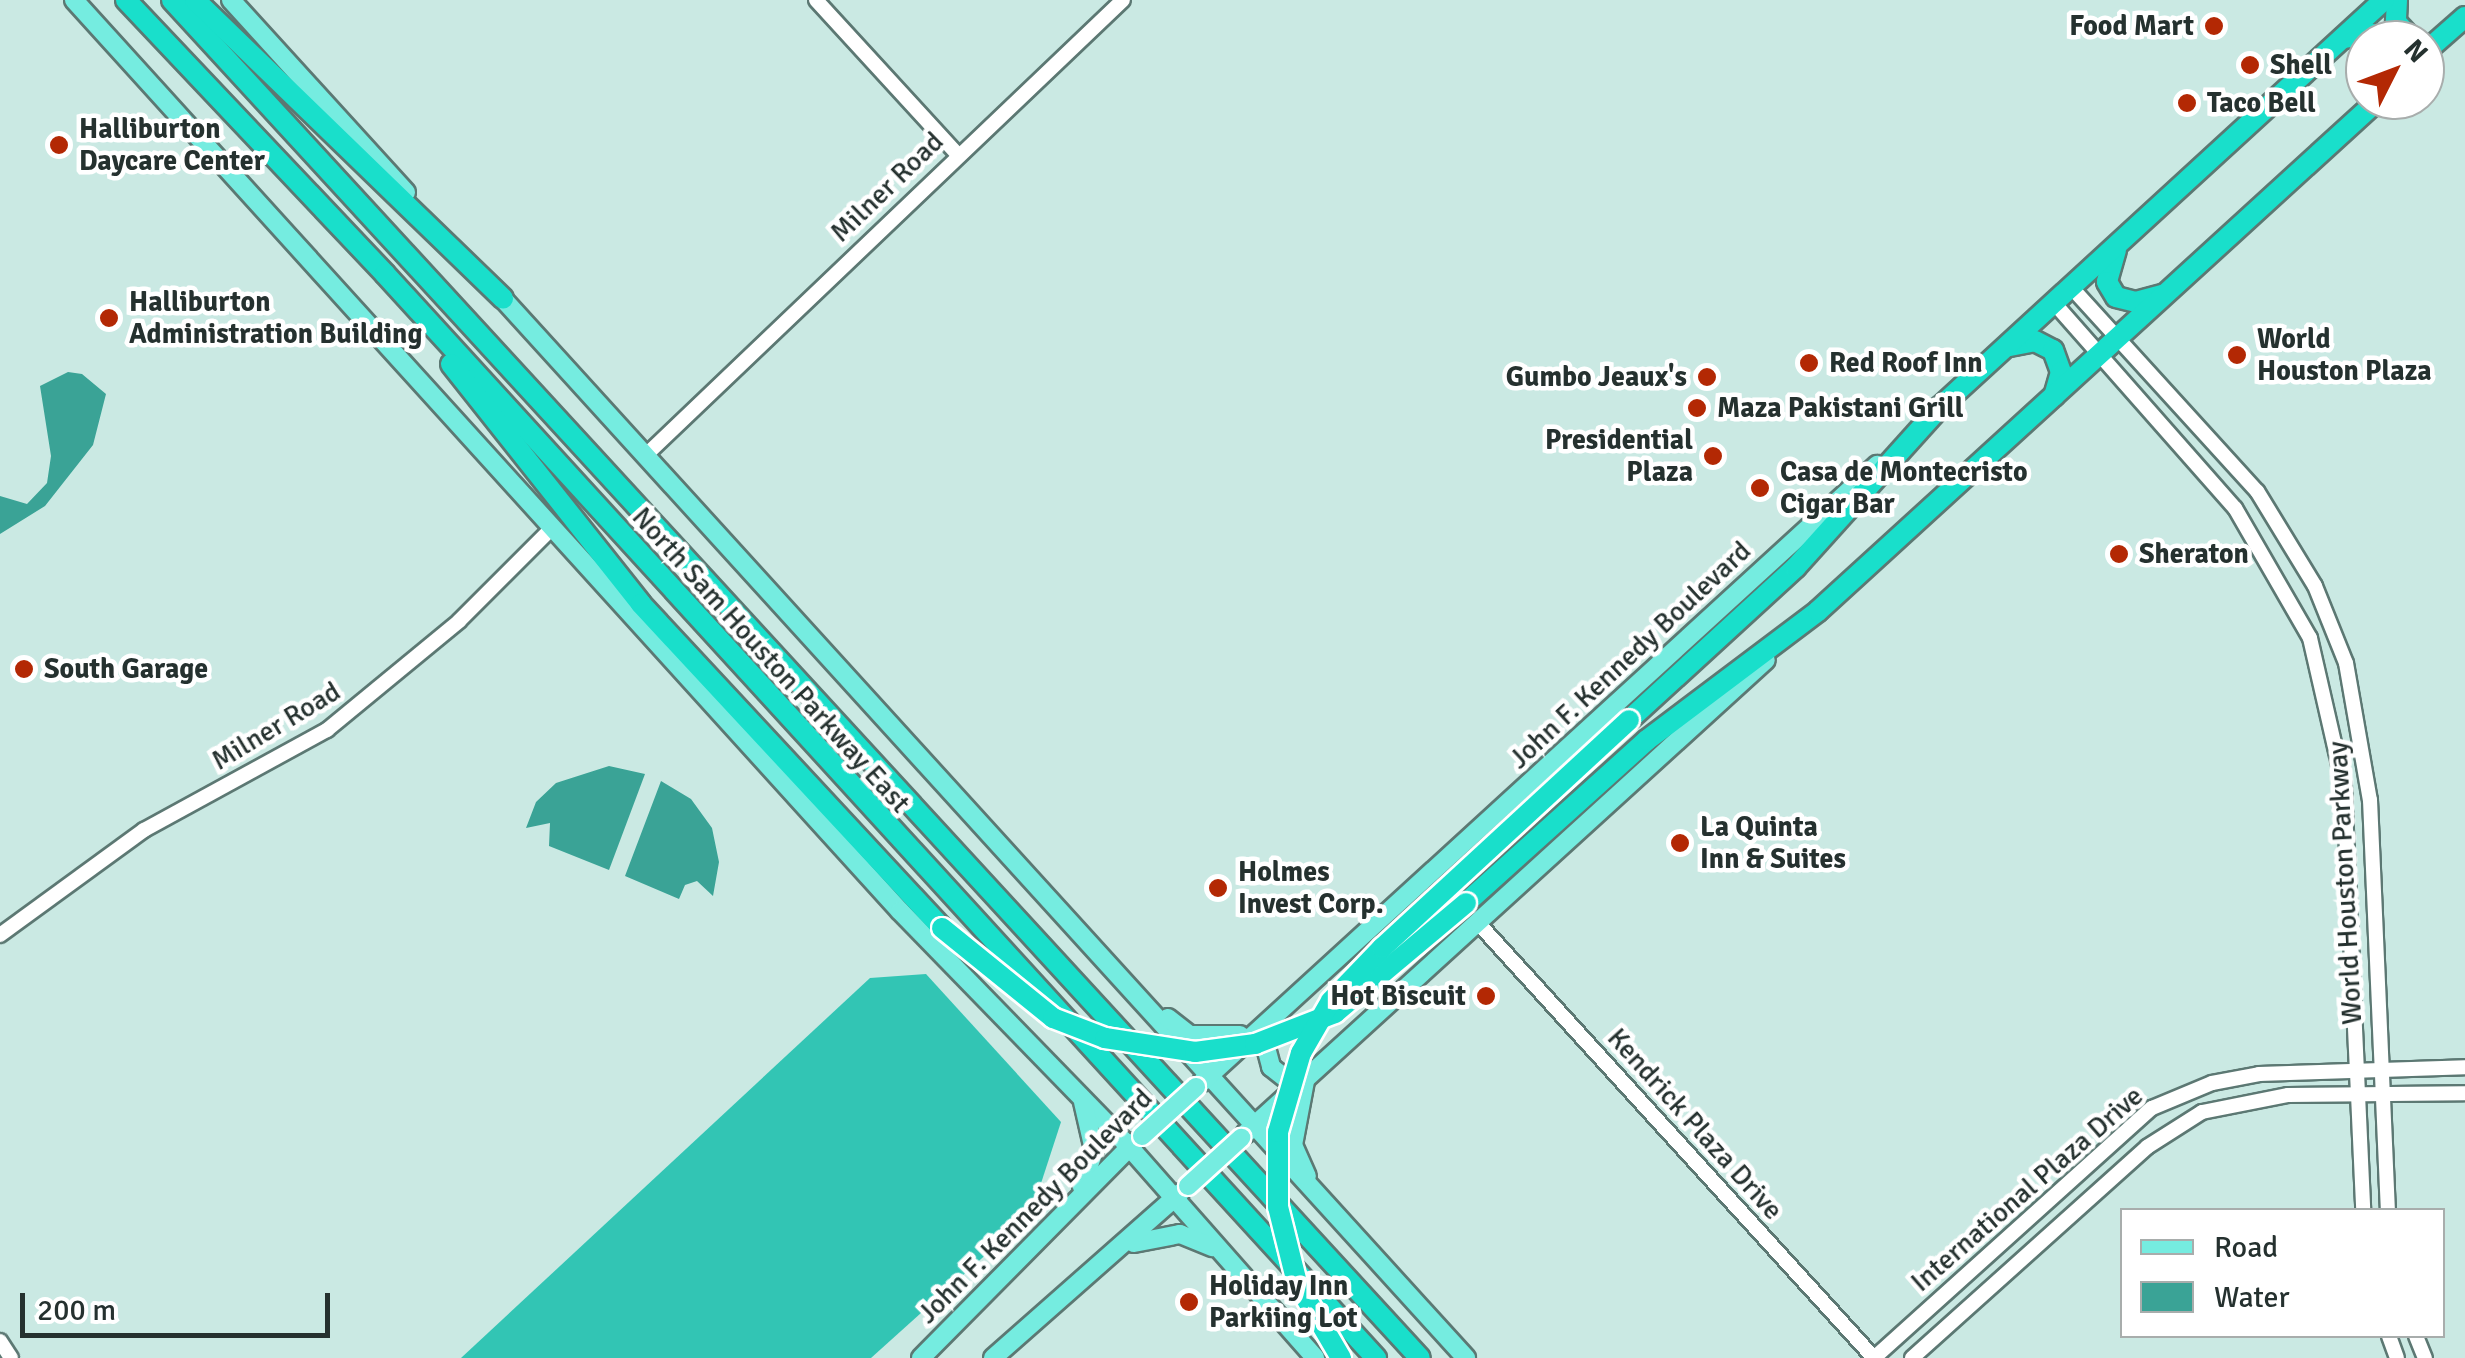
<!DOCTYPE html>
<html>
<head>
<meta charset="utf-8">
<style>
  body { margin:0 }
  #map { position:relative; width:2465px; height:1358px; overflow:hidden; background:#cae9e3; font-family:Signika,sans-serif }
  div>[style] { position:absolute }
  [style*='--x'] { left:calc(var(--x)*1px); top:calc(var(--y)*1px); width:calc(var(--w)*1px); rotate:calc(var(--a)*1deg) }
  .forest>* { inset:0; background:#32c5b4 }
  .water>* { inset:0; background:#3aa396 }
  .roads { filter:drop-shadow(2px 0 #5c7873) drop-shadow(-2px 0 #5c7873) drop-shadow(0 2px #5c7873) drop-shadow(0 -2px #5c7873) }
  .minor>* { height:14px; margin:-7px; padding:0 7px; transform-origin:7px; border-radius:7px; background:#fff }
  .major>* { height:18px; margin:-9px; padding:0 9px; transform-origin:9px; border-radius:9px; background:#75ece0 }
  .highway>* { height:20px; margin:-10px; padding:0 10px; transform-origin:10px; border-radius:10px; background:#19dfcb }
  .bridges { filter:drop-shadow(2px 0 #fff) drop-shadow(-2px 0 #fff) drop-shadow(0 2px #fff) drop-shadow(0 -2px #fff) }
  .major-bridge>* { height:18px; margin:-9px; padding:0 9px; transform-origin:9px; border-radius:9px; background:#75ece0 }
  .highway-bridge>* { height:20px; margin:-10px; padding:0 10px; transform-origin:10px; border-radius:10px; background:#19dfcb }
  .dots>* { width:28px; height:28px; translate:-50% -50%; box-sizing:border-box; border:5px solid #fff; border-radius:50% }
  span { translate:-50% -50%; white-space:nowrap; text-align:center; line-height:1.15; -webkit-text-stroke:9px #fff; paint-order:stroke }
  .poi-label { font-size:28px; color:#25312f; font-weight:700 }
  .right { translate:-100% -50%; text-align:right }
  .left { translate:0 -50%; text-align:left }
  .street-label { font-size:28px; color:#25312f }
  .legend { position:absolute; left:2120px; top:1208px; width:325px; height:130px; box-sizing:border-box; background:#fff; border:2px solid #a8adac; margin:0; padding:12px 18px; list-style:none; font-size:30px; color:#25312f }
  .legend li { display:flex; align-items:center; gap:20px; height:50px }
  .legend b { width:50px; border:2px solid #a8adac }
  .north { position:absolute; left:2345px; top:20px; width:100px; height:100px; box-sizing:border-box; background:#fff; border:2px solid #a8adac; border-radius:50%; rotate:48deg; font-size:28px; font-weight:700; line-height:40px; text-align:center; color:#25312f }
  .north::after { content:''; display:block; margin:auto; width:35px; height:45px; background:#b32804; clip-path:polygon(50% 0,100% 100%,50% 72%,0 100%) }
  .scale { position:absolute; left:20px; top:1293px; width:310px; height:45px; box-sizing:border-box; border:5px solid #25312f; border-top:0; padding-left:12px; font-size:30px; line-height:35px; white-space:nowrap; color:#25312f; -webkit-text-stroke:8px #fff; paint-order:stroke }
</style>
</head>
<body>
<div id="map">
  <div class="forest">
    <div style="clip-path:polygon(926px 974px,1061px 1122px,1031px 1214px,871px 1358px,461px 1358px,870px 978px)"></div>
  </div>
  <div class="water">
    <div style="clip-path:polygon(68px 372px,82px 374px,106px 394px,93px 445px,45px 506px,0 534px,0 496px,27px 504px,47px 483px,51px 456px,40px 386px)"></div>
    <div style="clip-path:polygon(609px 766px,645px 774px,609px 870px,549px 846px,550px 823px,526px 828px,536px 802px,556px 783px)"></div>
    <div style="clip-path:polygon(661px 781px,691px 799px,712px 828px,719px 862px,713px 896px,697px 881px,685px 885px,679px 899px,625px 876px)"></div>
  </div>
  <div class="roads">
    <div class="minor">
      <div style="--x:816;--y:0;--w:209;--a:47.5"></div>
      <div style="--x:2072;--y:288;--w:275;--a:47.7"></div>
      <div style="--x:2257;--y:491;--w:111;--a:58.6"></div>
      <div style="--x:2315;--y:586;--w:83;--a:68.1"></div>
      <div style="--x:2346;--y:663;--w:139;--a:80.1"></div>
      <div style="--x:2370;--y:800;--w:410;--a:87.5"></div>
      <div style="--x:2055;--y:304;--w:272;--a:48.6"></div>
      <div style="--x:2235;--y:508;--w:150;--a:60"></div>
      <div style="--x:2310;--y:638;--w:152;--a:77.1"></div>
      <div style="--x:2344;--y:786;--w:424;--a:87.4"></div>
      <div style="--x:646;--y:455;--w:659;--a:-43.65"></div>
      <div style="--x:1479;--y:924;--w:587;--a:47.69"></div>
      <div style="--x:0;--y:935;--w:178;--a:-36.1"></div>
      <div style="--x:144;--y:830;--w:209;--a:-28.7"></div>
      <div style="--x:327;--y:730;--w:171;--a:-39.5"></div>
      <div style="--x:459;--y:621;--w:133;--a:-45"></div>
      <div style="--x:2389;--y:1336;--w:23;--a:70"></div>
      <div style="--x:2416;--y:1336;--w:24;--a:68"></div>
      <div style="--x:0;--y:1341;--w:20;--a:57"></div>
      <div style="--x:1874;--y:1358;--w:374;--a:-42"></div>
      <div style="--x:2152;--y:1108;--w:65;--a:-22.6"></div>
      <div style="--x:2212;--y:1083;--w:48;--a:-10.8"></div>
      <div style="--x:2259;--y:1074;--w:206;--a:-1.9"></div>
      <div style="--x:1912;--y:1358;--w:316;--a:-41.9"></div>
      <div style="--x:2147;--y:1147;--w:65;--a:-32.5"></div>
      <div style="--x:2202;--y:1112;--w:88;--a:-11.2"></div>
      <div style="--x:2288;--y:1095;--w:177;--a:-0.6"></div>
    </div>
    <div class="major">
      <div style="--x:74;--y:0;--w:1230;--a:47.8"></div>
      <div style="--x:900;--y:911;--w:321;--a:45.8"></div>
      <div style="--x:1124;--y:1141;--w:289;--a:48.6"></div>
      <div style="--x:231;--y:0;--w:260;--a:47.7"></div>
      <div style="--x:494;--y:289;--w:1445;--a:47.72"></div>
      <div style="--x:1168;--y:1018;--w:28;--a:38"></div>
      <div style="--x:1190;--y:1035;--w:50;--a:0"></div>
      <div style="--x:1271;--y:1033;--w:10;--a:135"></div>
      <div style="--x:1264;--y:1040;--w:28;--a:75"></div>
      <div style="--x:1271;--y:1067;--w:23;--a:38"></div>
      <div style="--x:1289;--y:1081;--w:17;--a:-13"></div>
      <div style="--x:1305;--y:1081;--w:65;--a:100.6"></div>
      <div style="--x:1293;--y:1145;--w:34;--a:66"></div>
      <div style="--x:1202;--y:1082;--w:915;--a:-42.43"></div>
      <div style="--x:1245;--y:1134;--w:704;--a:-42.3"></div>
      <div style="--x:1082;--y:1187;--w:39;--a:-72"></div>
      <div style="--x:1094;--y:1150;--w:49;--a:-102.9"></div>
      <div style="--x:1134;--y:1243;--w:47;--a:-11.1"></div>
      <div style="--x:1180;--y:1234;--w:35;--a:22"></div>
      <div style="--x:921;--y:1358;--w:304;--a:-45.3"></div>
      <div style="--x:993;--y:1358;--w:249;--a:-41.4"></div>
    </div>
    <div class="highway">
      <div style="--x:126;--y:0;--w:377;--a:46.6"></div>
      <div style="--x:385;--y:274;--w:1469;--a:47.57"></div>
      <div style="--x:172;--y:0;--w:1844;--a:47.42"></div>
      <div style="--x:195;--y:0;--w:429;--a:44.1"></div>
      <div style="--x:2397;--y:0;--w:22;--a:93"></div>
      <div style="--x:2396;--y:22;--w:25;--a:47"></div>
      <div style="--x:2343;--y:38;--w:29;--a:-8"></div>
      <div style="--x:2372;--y:34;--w:17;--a:21"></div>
      <div style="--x:2425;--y:52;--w:53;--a:-41.2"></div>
      <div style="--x:2116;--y:250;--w:33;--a:106"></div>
      <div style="--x:2107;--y:282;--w:17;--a:59"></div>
      <div style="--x:2116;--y:297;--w:21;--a:14"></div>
      <div style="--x:2136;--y:302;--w:28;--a:-15"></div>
      <div style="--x:2010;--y:346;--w:25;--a:-11"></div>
      <div style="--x:2035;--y:341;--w:20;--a:27"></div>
      <div style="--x:2053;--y:350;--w:23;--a:70"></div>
      <div style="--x:2061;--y:372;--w:25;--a:106"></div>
      <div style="--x:451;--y:364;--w:306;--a:51.6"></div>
      <div style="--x:641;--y:604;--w:442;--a:47.1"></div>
      <div style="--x:1629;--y:720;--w:226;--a:-42.5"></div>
      <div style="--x:1796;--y:567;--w:215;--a:-48"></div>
      <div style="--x:1940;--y:407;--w:602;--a:-42.51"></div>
      <div style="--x:1466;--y:903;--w:244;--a:-42"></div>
      <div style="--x:1647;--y:740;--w:214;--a:-37"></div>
      <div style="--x:1818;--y:611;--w:758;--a:-42.38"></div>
    </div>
  </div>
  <div class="bridges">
    <div class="major-bridge">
      <div style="--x:1142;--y:1136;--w:73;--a:-42.2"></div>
      <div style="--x:1188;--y:1186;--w:72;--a:-42.2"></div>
    </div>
    <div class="highway-bridge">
      <div style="--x:942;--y:928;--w:143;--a:39"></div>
      <div style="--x:1053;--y:1018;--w:56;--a:21"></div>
      <div style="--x:1105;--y:1038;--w:91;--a:8.8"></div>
      <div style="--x:1195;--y:1052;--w:61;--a:-7.6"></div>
      <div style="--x:1255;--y:1044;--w:86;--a:-21.2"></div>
      <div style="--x:1335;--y:1013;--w:171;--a:-40"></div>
      <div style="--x:1341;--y:1358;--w:87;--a:-120.4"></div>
      <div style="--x:1297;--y:1283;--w:78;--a:-104"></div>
      <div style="--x:1278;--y:1207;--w:75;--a:-90"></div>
      <div style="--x:1278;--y:1132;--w:82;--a:-73.8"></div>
      <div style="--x:1301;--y:1053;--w:60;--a:-60"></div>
      <div style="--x:1331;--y:1001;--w:74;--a:-46.1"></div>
      <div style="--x:1382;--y:948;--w:336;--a:-42.7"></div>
    </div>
  </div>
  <div class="dots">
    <div style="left:2214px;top:26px;background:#b32804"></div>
    <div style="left:2250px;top:65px;background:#b32804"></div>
    <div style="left:2187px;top:103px;background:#b32804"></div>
    <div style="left:59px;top:145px;background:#b32804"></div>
    <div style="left:109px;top:318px;background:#b32804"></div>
    <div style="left:2237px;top:355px;background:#b32804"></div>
    <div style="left:1809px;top:363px;background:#b32804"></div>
    <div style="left:1707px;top:377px;background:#b32804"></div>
    <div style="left:1697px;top:408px;background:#b32804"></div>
    <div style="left:1713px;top:456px;background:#b32804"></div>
    <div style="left:1760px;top:488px;background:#b32804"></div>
    <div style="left:2119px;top:554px;background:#b32804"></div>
    <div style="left:24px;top:669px;background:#b32804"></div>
    <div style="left:1680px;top:843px;background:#b32804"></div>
    <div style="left:1218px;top:888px;background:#b32804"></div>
    <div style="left:1486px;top:996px;background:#b32804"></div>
    <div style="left:1189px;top:1302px;background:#b32804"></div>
  </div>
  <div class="poi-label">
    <span class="right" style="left:2194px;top:26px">Food Mart</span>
    <span class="left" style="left:2270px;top:65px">Shell</span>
    <span class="left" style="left:2207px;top:103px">Taco Bell</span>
    <span class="left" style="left:79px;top:145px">Halliburton<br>Daycare Center</span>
    <span class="left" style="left:129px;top:318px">Halliburton<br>Administration Building</span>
    <span class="left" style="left:2257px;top:355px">World<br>Houston Plaza</span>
    <span class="left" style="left:1829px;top:363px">Red Roof Inn</span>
    <span class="right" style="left:1687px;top:377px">Gumbo Jeaux's</span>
    <span class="left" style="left:1717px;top:408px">Maza Pakistani Grill</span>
    <span class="right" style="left:1693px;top:456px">Presidential<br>Plaza</span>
    <span class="left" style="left:1780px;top:488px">Casa de Montecristo<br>Cigar Bar</span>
    <span class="left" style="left:2139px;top:554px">Sheraton</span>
    <span class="left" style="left:44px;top:669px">South Garage</span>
    <span class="left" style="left:1700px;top:843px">La Quinta<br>Inn &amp; Suites</span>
    <span class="left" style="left:1238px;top:888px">Holmes<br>Invest Corp.</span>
    <span class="right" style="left:1466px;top:996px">Hot Biscuit</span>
    <span class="left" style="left:1209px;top:1302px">Holiday Inn<br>Parkiing Lot</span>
  </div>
  <div class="street-label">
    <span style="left:887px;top:187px;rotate:-44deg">Milner Road</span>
    <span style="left:1630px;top:655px;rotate:-43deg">John F. Kennedy Boulevard</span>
    <span style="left:771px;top:660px;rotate:48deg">North Sam Houston Parkway East</span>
    <span style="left:276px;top:726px;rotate:-31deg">Milner Road</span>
    <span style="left:2345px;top:883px;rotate:-93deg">World Houston Parkway</span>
    <span style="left:1695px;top:1124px;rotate:48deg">Kendrick Plaza Drive</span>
    <span style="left:2027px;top:1189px;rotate:-41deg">International Plaza Drive</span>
    <span style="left:1035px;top:1206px;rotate:-45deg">John F. Kennedy Boulevard</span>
  </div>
  <ul class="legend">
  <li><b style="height:12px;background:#75ece0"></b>Road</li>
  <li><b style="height:28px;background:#3aa396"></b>Water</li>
  </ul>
  <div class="north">N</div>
  <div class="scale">200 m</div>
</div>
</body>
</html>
